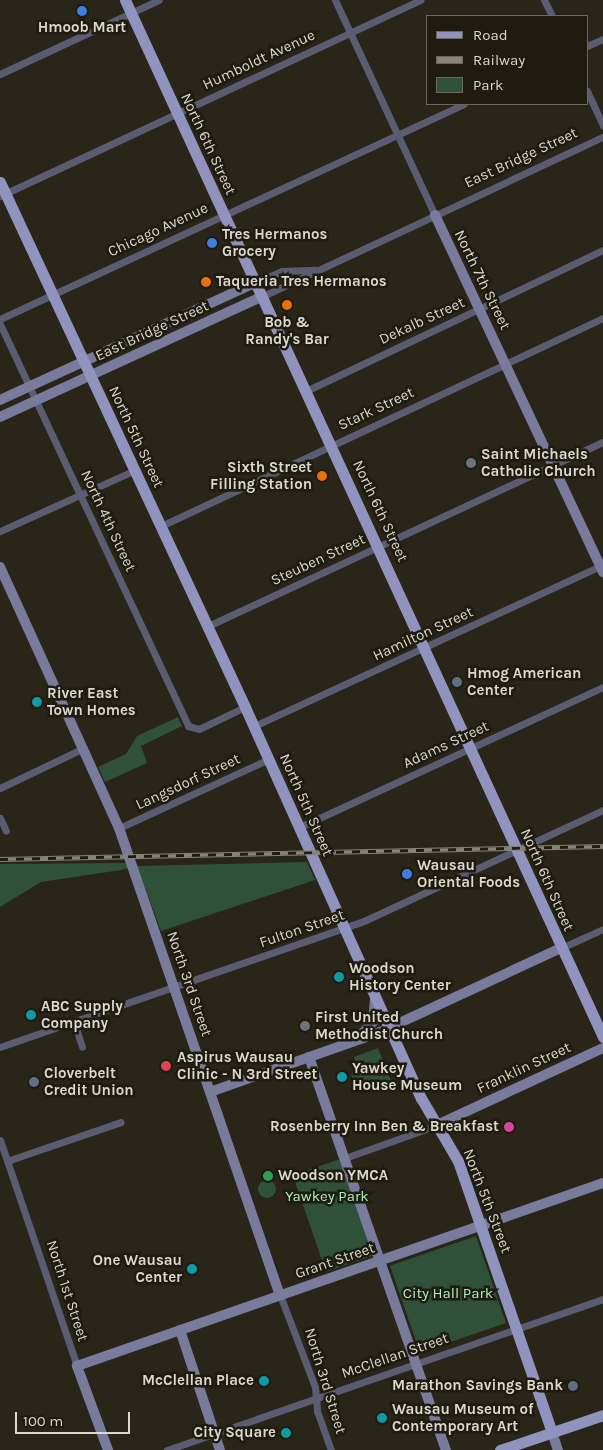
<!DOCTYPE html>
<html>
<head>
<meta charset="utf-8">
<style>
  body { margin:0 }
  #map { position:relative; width:603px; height:1450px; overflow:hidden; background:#292518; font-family:Karla,sans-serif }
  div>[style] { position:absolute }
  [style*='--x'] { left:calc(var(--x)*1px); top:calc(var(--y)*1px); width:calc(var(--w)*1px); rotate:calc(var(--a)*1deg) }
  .green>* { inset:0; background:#2f5139; transform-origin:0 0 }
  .round { border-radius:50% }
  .street>* { height:7px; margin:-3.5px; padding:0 3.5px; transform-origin:3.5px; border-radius:3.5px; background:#5a5c71 }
  .secondary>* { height:10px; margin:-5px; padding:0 5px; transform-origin:5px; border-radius:5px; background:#787b9c }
  .primary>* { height:11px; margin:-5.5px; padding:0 5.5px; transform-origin:5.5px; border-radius:5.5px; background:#8f93be }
  .rail>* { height:4.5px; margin-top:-2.25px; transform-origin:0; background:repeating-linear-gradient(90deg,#1f1c0f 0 8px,#868378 0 16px); box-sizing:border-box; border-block:1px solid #868378 }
  .dots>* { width:14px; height:14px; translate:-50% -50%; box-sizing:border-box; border:2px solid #1f1c0f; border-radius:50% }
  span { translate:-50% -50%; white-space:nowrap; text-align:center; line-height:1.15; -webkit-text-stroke:5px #1f1c0f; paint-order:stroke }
  .poi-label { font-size:15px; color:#dad8cf; font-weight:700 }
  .left { translate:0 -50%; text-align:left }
  .right { translate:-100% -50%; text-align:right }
  .street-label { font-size:15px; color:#dad8cf }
  .park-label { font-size:15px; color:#a8f2bb }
  .legend { position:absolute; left:426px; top:15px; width:162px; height:90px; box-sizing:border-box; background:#1f1c0f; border:1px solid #6a675c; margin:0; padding:6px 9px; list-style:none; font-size:15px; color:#dad8cf }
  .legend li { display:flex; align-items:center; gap:10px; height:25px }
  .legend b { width:25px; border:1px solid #6a675c }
  .scale { position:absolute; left:15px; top:1412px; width:115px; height:22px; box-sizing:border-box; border:2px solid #dad8cf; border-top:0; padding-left:6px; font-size:15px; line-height:18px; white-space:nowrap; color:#dad8cf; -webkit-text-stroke:4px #1f1c0f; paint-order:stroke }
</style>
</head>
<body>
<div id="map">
  <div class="green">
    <div style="clip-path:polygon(178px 717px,182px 726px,141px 746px,147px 763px,105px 782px,98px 767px,126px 754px,137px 736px)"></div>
    <div style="clip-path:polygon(307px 862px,315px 880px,161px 931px,137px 866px)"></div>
    <div style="clip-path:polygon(126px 863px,128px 868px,121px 870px,41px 882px,0 907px,0 864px)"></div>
    <div style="clip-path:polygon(378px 1048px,391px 1081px,374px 1088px,371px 1079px,358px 1088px,351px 1075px,360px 1071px,354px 1057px)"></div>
    <div style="left:340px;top:1159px;width:102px;height:50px;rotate:71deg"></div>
    <div class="round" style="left:258px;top:1180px;width:18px;height:18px"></div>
    <div style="left:476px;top:1236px;width:92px;height:91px;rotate:71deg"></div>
  </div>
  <div class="street">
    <div style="--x:335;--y:0;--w:237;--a:65.1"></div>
    <div style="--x:544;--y:0;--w:18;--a:63"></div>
    <div style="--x:587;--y:46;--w:17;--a:-24"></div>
    <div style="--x:0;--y:74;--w:175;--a:-25"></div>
    <div style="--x:587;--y:91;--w:38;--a:65"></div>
    <div style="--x:0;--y:196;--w:464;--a:-25"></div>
    <div style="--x:257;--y:282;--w:27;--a:-24"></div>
    <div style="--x:282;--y:271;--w:33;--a:-2"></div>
    <div style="--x:263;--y:296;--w:375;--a:-25.1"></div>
    <div style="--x:0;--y:319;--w:511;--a:-24.86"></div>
    <div style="--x:0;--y:324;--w:444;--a:64.9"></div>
    <div style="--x:188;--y:726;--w:11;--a:15"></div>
    <div style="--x:199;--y:729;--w:51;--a:-25.6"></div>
    <div style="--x:308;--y:390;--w:327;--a:-25.4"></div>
    <div style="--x:161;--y:526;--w:488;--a:-25.2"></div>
    <div style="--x:0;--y:531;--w:148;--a:-24.3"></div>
    <div style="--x:208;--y:626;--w:436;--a:-25"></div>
    <div style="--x:254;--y:726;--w:384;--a:-24.8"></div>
    <div style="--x:0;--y:788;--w:93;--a:-25.5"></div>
    <div style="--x:0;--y:818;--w:14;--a:65"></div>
    <div style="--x:300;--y:827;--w:334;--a:-24.8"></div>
    <div style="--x:119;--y:828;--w:165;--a:-24.7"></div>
    <div style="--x:561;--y:948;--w:46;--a:-24.3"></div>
    <div style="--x:74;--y:1022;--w:26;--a:72"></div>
    <div style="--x:0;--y:1047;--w:387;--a:-19.1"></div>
    <div style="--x:366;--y:920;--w:261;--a:-24.9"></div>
    <div style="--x:0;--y:1140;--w:239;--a:71.2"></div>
    <div style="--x:345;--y:1158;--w:98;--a:-19.7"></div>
    <div style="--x:7;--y:1161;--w:120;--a:-18.9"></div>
    <div style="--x:280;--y:1295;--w:98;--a:69.2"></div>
    <div style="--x:315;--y:1387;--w:24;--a:85"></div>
    <div style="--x:317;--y:1411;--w:41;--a:70.3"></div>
    <div style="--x:167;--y:1450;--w:461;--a:-19.1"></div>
  </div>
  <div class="secondary">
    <div style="--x:435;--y:215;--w:395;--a:64.8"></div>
    <div style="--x:0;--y:400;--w:283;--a:-24.7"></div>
    <div style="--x:0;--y:417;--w:289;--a:-24.7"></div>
    <div style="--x:0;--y:567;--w:287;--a:65.5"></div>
    <div style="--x:119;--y:828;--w:494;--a:71"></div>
    <div style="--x:359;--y:1037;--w:21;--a:-47"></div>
    <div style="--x:373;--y:1022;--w:22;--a:-85"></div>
    <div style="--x:309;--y:1057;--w:416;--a:70.8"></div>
    <div style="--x:210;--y:1092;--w:180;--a:-19.4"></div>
    <div style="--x:380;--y:1032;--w:200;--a:-24.9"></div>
    <div style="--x:437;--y:1125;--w:183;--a:-24.9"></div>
    <div style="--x:180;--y:1330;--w:126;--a:71.6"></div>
    <div style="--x:552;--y:1432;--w:19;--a:72"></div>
    <div style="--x:108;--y:1450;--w:90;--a:-110.3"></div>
    <div style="--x:77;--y:1366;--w:557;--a:-19.18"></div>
  </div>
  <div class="primary">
    <div style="--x:125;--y:0;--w:1142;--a:65.25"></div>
    <div style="--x:0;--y:182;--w:579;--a:64.98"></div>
    <div style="--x:245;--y:707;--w:429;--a:65.8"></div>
    <div style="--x:421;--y:1098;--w:73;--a:59.6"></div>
    <div style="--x:458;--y:1161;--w:287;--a:70.9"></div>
    <div style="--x:500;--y:1450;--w:109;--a:-18.8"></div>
  </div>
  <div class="rail">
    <div style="--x:0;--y:859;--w:603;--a:-1.24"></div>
  </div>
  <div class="dots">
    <div style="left:82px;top:11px;background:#3f7fe0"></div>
    <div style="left:212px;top:243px;background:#3f7fe0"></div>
    <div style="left:206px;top:282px;background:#e8710a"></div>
    <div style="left:287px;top:305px;background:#e8710a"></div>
    <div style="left:471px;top:463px;background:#6b7280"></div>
    <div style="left:322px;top:476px;background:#e8710a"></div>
    <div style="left:457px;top:682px;background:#5c6f8a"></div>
    <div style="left:37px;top:702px;background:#0f9aa8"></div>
    <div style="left:407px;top:874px;background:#3f7fe0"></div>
    <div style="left:339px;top:977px;background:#0f9aa8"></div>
    <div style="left:31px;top:1015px;background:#0f9aa8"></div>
    <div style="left:305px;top:1026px;background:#6b7280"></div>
    <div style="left:166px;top:1066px;background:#e0444e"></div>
    <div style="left:342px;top:1077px;background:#0f9aa8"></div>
    <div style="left:34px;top:1082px;background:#5c6f8a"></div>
    <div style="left:509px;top:1127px;background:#d1479c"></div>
    <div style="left:268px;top:1176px;background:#2e9e5b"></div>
    <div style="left:192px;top:1269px;background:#0f9aa8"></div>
    <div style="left:264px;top:1381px;background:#0f9aa8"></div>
    <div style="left:573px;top:1386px;background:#5c6f8a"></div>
    <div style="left:382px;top:1418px;background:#0f9aa8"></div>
    <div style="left:286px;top:1433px;background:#0f9aa8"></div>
  </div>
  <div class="poi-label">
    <span style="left:82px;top:28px">Hmoob Mart</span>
    <span class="left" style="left:222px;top:243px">Tres Hermanos<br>Grocery</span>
    <span class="left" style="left:216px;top:282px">Taqueria Tres Hermanos</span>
    <span style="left:287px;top:331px">Bob &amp;<br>Randy's Bar</span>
    <span class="left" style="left:481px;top:463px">Saint Michaels<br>Catholic Church</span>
    <span class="right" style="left:312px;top:476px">Sixth Street<br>Filling Station</span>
    <span class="left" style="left:467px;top:682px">Hmog American<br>Center</span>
    <span class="left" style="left:47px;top:702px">River East<br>Town Homes</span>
    <span class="left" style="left:417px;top:874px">Wausau<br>Oriental Foods</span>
    <span class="left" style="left:349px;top:977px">Woodson<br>History Center</span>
    <span class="left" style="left:41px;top:1015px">ABC Supply<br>Company</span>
    <span class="left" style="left:315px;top:1026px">First United<br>Methodist Church</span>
    <span class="left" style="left:177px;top:1066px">Aspirus Wausau<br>Clinic - N 3rd Street</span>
    <span class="left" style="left:352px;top:1077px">Yawkey<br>House Museum</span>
    <span class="left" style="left:44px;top:1082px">Cloverbelt<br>Credit Union</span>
    <span class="right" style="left:499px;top:1127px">Rosenberry Inn Ben &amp; Breakfast</span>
    <span class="left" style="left:278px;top:1176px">Woodson YMCA</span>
    <span class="right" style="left:182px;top:1269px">One Wausau<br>Center</span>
    <span class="right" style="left:254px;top:1381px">McClellan Place</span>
    <span class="right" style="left:563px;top:1386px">Marathon Savings Bank</span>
    <span class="left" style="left:392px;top:1418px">Wausau Museum of<br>Contemporary Art</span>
    <span class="right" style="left:276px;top:1433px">City Square</span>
  </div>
  <div class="street-label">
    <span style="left:259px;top:60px;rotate:-25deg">Humboldt Avenue</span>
    <span style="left:208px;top:144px;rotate:65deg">North 6th Street</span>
    <span style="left:521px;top:158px;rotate:-25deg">East Bridge Street</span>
    <span style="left:158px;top:230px;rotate:-25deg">Chicago Avenue</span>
    <span style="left:482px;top:280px;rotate:64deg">North 7th Street</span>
    <span style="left:422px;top:321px;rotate:-25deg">Dekalb Street</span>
    <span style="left:152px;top:331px;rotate:-25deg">East Bridge Street</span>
    <span style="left:376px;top:409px;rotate:-25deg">Stark Street</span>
    <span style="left:136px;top:437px;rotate:65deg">North 5th Street</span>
    <span style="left:380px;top:511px;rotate:65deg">North 6th Street</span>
    <span style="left:108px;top:521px;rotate:65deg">North 4th Street</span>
    <span style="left:318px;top:560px;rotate:-25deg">Steuben Street</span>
    <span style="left:423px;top:634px;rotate:-25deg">Hamilton Street</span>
    <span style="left:446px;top:745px;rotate:-25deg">Adams Street</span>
    <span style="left:188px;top:782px;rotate:-25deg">Langsdorf Street</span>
    <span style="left:306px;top:805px;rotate:66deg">North 5th Street</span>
    <span style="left:547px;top:880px;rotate:66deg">North 6th Street</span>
    <span style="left:302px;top:929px;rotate:-19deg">Fulton Street</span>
    <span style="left:189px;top:984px;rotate:71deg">North 3rd Street</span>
    <span style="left:524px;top:1068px;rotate:-25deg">Franklin Street</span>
    <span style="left:487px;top:1201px;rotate:69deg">North 5th Street</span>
    <span style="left:335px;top:1261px;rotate:-19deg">Grant Street</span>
    <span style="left:67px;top:1291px;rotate:72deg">North 1st Street</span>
    <span style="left:395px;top:1356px;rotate:-19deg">McClellan Street</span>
    <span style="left:325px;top:1381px;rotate:73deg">North 3rd Street</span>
  </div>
  <div class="park-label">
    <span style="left:327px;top:1197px">Yawkey Park</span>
    <span style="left:448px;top:1294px">City Hall Park</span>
  </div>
  <ul class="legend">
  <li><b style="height:6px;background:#8f93be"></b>Road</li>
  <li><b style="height:6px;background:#868378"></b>Railway</li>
  <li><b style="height:14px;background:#2f5139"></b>Park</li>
  </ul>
  <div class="scale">100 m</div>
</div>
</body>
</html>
